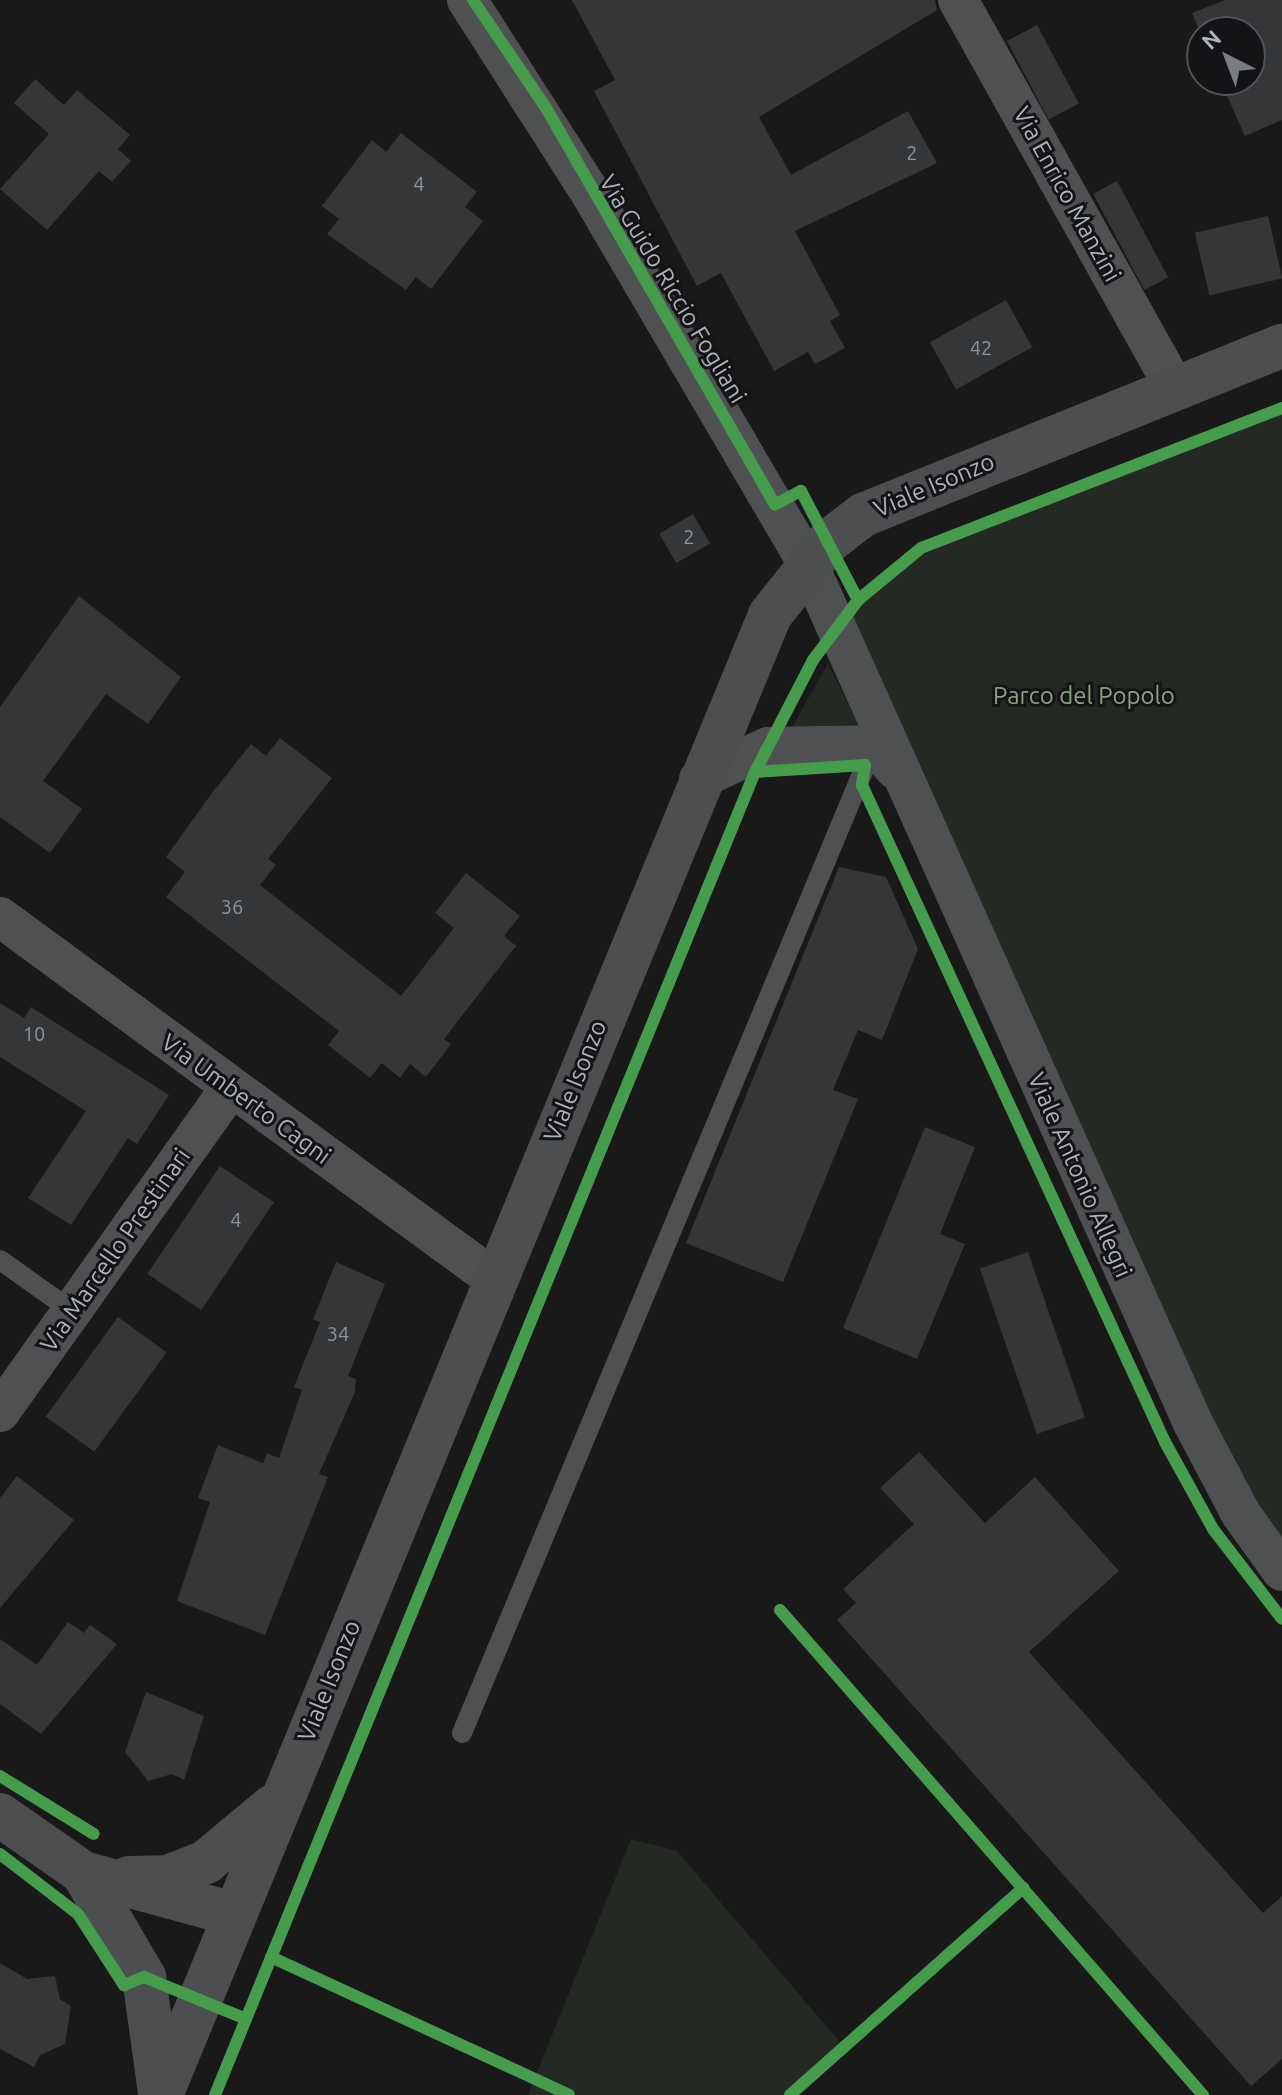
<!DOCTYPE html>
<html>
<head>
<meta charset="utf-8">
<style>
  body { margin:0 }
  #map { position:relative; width:1282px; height:2095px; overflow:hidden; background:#19191a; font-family:Ubuntu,sans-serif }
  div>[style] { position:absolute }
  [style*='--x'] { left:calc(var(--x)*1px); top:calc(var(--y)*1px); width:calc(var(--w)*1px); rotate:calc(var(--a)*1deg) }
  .green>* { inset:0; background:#242924 }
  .building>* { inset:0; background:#353637; transform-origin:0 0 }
  .lane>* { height:20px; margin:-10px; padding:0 10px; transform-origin:10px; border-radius:10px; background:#4f5052 }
  .street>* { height:40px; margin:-20px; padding:0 20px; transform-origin:20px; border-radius:20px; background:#4f5052 }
  .secondary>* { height:44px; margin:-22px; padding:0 22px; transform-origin:22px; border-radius:22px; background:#4d4e50 }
  .cycleway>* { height:12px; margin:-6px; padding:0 6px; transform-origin:6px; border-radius:6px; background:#469c4c }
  span { translate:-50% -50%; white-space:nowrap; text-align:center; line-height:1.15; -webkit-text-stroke:6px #141416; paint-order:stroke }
  .number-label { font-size:20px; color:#8f9498 }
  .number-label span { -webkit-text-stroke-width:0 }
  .street-label { font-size:24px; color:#adb3b9 }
  .park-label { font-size:24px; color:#8ba186 }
  .north { position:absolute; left:1186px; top:16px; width:80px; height:80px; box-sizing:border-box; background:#141416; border:2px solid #515457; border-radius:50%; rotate:318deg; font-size:22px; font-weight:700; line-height:32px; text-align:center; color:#adb3b9 }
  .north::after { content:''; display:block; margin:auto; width:28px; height:36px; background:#797d81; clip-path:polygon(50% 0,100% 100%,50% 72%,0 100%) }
</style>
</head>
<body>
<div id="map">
  <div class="green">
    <div style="clip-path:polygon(1282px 408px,1282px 1571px,836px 627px,888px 569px,921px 548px)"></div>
    <div style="clip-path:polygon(828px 663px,858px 724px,791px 729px)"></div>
    <div style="clip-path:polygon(631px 1839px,677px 1851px,844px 2047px,790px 2095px,528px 2095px)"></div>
  </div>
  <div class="building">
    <div style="clip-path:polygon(572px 0,935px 0,937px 10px,759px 117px,791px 175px,908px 111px,937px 163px,795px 231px,840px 315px,830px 321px,845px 348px,815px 364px,808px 352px,774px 371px,721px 273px,697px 286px,594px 91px,615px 80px)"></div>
    <div style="clip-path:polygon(1225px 0,1282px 0,1282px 120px,1245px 136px,1220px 80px,1250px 80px,1250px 32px,1202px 37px,1192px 13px)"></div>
    <div style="left:1037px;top:25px;width:89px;height:34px;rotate:62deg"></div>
    <div style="clip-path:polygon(35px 79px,64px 105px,77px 90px,130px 135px,118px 149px,131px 161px,112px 182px,99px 171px,47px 230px,0 189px,49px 134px,14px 103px)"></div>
    <div style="clip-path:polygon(401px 133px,477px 192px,465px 207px,483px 221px,431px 289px,416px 277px,406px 290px,327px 234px,339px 219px,322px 206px,372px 140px,386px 152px)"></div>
    <div style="left:1117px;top:181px;width:109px;height:27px;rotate:62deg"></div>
    <div style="left:1268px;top:216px;width:64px;height:75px;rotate:77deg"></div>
    <div style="left:1006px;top:300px;width:54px;height:87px;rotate:61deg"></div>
    <div style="left:693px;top:514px;width:34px;height:39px;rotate:60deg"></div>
    <div style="clip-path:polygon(79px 596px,181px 677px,148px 724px,106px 694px,43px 781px,82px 809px,50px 853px,0 817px,0 707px)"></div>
    <div style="clip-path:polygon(280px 738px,332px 778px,268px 859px,276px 865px,260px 885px,401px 996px,454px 928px,435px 913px,466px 873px,520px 916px,504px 936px,516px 946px,444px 1039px,451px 1044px,426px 1077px,410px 1064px,400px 1078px,382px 1063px,370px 1078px,328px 1045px,339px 1031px,166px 897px,185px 872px,166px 857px,212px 793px,251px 744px,266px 756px)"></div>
    <div style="clip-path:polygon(839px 867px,886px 877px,918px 949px,882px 1040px,858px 1030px,833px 1090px,858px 1099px,783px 1282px,686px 1243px)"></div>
    <div style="clip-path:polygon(0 1003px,24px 1018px,31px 1007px,169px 1095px,137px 1144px,128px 1138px,71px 1225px,28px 1198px,86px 1111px,0 1057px)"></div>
    <div style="clip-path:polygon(925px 1127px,975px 1147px,940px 1234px,965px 1244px,917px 1359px,843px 1328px)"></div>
    <div style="left:220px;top:1166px;width:65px;height:130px;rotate:34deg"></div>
    <div style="left:1028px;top:1252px;width:175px;height:51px;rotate:71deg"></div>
    <div style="clip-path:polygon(336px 1262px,385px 1284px,348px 1376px,356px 1379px,355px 1392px,319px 1474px,328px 1477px,265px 1635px,177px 1601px,210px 1502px,198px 1498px,218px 1445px,263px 1463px,267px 1453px,279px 1458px,302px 1390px,294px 1387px,320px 1322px,313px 1319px)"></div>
    <div style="left:118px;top:1317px;width:60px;height:123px;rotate:36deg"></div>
    <div style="clip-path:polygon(919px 1452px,985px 1523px,1035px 1477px,1119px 1571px,1029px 1652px,1263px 1913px,1282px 1896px,1282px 2059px,1251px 2086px,837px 1620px,856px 1603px,843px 1589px,914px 1524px,880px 1488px)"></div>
    <div style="clip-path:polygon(17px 1476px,74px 1520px,0 1608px,0 1498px)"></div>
    <div style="clip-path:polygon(68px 1622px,84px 1633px,90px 1625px,117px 1644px,41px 1734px,0 1704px,0 1639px,37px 1665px)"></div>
    <div style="clip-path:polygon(146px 1692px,204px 1716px,184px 1780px,172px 1774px,148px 1781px,125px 1752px)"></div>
    <div style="clip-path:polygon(0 1963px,27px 1979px,55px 1976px,60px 1999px,71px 2006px,65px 2044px,40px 2055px,34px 2067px,0 2049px)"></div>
  </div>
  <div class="lane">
    <div style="--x:0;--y:1260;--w:88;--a:35.3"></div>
    <div style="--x:462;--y:1733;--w:1070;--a:-67.36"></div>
  </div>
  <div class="street">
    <div style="--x:467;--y:0;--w:230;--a:57.4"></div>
    <div style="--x:591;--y:194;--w:429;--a:59.6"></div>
    <div style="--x:808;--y:564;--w:941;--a:65.86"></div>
    <div style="--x:1193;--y:1423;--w:103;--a:62.2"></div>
    <div style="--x:1241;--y:1514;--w:70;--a:54.3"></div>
    <div style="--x:958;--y:0;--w:445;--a:60.8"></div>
    <div style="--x:699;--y:779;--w:76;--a:-24.9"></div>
    <div style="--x:768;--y:747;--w:106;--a:-1.1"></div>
    <div style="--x:874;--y:745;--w:32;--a:49"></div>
    <div style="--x:0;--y:917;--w:612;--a:36.23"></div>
    <div style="--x:0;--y:1412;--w:397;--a:-54.6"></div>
  </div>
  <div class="secondary">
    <div style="--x:0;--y:1815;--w:101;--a:34.9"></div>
    <div style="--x:83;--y:1873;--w:156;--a:15.2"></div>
    <div style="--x:83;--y:1873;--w:121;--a:59.6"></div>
    <div style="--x:144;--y:1977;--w:117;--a:82.1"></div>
    <div style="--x:129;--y:1878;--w:39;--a:-1"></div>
    <div style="--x:168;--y:1877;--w:41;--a:-21.5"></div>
    <div style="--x:206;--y:1862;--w:87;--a:-39.9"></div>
    <div style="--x:161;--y:2095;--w:1600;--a:-67.63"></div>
    <div style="--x:770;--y:615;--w:95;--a:-51.4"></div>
    <div style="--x:829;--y:541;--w:43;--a:-37.4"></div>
    <div style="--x:863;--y:515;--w:452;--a:-22"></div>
  </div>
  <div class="cycleway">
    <div style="--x:473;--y:0;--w:130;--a:55.9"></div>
    <div style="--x:546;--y:108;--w:458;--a:60"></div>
    <div style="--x:778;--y:503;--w:26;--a:-28"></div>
    <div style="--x:801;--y:491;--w:123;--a:62.4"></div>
    <div style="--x:755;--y:772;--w:110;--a:-3.6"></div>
    <div style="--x:865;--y:765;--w:20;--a:99"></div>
    <div style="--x:862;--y:785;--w:724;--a:65.24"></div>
    <div style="--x:1165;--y:1442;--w:99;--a:61.1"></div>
    <div style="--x:1213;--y:1529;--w:113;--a:52.5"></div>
    <div style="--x:780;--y:1610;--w:644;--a:48.91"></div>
    <div style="--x:0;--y:1776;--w:110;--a:31.7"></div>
    <div style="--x:0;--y:1854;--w:98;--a:37.6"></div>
    <div style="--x:78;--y:1914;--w:85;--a:57.1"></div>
    <div style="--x:124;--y:1985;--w:22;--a:-22"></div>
    <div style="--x:144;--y:1977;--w:110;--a:22.4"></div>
    <div style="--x:271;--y:1957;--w:328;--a:24.8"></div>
    <div style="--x:215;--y:2095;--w:1429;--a:-67.8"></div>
    <div style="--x:755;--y:772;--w:126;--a:-62.6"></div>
    <div style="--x:813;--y:660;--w:75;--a:-53.1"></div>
    <div style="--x:858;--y:600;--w:82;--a:-39.5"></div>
    <div style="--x:921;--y:548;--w:387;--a:-21.2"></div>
    <div style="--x:790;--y:2095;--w:312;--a:-41.6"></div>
  </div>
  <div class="number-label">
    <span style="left:912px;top:152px">2</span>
    <span style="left:419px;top:183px">4</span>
    <span style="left:981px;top:347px">42</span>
    <span style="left:689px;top:536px">2</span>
    <span style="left:232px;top:906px">36</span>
    <span style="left:34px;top:1033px">10</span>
    <span style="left:236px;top:1219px">4</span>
    <span style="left:338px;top:1333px">34</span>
  </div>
  <div class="street-label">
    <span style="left:1067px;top:194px;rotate:61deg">Via Enrico Manzini</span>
    <span style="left:673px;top:289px;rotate:59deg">Via Guido Riccio Fogliani</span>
    <span style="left:934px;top:485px;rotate:-23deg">Viale Isonzo</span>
    <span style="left:575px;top:1081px;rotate:-68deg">Viale Isonzo</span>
    <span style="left:246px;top:1099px;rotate:36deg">Via Umberto Cagni</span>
    <span style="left:1080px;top:1175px;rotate:66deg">Viale Antonio Allegri</span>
    <span style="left:115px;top:1250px;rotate:-55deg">Via Marcello Prestinari</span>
    <span style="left:329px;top:1681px;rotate:-68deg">Viale Isonzo</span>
  </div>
  <div class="park-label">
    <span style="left:1084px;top:696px">Parco del Popolo</span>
  </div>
  <div class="north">N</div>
</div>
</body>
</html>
